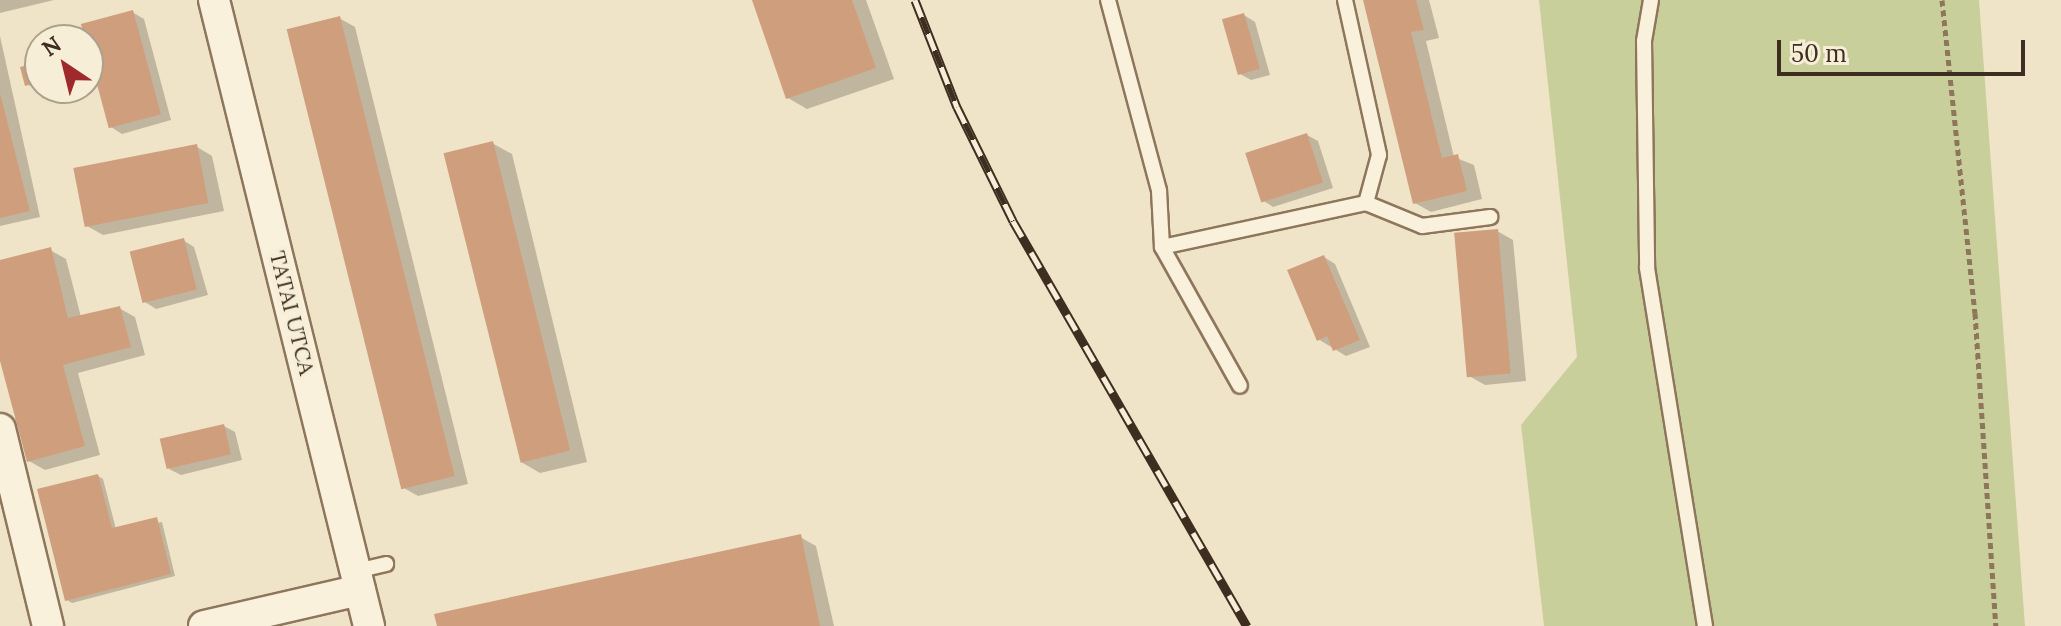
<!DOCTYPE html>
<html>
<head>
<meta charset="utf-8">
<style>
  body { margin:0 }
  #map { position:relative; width:2061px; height:626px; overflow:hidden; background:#f0e4c8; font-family:Lora,serif }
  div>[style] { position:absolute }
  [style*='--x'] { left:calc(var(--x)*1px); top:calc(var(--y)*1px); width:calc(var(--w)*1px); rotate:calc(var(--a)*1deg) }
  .green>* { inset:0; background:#c9cf9b }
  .shadow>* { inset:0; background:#0003 }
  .building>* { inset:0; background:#cf9f7d; transform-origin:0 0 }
  .path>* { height:5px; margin-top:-2.5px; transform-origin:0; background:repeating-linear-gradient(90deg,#8d765c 0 6px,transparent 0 10px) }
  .roads { filter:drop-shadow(2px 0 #8d765c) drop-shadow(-2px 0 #8d765c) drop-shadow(0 2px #8d765c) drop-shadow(0 -2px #8d765c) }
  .service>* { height:14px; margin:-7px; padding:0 7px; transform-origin:7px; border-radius:7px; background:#faf1dc }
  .minor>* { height:30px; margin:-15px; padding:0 15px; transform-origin:15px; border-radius:15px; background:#faf1dc }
  .rail>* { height:9px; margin-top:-4.5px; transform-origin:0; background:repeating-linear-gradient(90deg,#f7eed8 0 18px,#3d2e20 0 36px); box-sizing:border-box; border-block:2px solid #3d2e20 }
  span { translate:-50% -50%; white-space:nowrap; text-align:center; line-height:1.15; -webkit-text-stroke:7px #f7eed8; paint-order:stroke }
  .street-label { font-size:22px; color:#3d2e20 }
  .north { position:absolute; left:24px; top:24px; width:80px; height:80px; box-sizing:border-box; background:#f7eed8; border:2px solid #ada18e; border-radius:50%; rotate:325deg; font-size:22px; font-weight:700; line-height:32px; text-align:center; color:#3d2e20 }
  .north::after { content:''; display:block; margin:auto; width:28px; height:36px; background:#9e2a2b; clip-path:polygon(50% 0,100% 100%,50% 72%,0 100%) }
  .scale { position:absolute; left:1777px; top:40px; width:248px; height:36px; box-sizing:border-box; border:4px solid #3d2e20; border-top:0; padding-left:10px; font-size:24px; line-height:28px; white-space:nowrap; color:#3d2e20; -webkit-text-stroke:6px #f7eed8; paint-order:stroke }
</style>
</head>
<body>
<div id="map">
  <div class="green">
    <div style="clip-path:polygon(1539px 0,1979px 0,2025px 626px,1544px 626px,1521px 425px,1577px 357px)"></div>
  </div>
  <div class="shadow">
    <div style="clip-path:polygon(0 0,54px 0,0 13px)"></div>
    <div style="clip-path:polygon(754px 0,866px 0,894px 79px,807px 109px,788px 98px)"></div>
    <div style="clip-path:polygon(1365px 0,1429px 0,1439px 38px,1426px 41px,1454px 157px,1474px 165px,1482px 199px,1431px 212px,1415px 203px)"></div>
    <div style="clip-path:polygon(132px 12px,144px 19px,171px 120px,122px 134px,111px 127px)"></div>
    <div style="clip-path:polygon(1244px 15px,1255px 22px,1270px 75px,1251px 80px,1240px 74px)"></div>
    <div style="clip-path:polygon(339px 18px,355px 27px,468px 484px,418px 496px,402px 487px)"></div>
    <div style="clip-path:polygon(0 36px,40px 217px,0 226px)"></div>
    <div style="clip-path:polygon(40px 64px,40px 85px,32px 87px,27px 84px)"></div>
    <div style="clip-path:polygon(1307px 135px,1318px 141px,1333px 188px,1273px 207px,1262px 200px)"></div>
    <div style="clip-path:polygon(492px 143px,512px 154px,587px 462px,540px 473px,521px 462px)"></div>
    <div style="clip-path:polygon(197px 147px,212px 156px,224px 211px,103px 235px,87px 226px)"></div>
    <div style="clip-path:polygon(1497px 231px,1513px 240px,1526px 381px,1485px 385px,1469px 376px)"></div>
    <div style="clip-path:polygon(183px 240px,194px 247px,208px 295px,156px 309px,145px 302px)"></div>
    <div style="clip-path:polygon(50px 250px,66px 259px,81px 317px,119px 308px,135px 317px,145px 355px,78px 373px,100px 455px,45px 470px,29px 461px,0 354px,0 262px)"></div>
    <div style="clip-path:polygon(1324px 257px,1335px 264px,1370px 347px,1346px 356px,1318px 339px)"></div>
    <div style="clip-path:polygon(224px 426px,235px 432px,242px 460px,181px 475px,169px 469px)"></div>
    <div style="clip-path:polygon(98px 476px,103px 479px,116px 529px,162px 522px,175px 576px,72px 603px,67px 600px)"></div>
    <div style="clip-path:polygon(800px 537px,816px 546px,834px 626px,439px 626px)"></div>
  </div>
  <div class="building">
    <div style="clip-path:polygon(752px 0,852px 0,876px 68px,786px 99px)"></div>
    <div style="clip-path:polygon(1363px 0,1416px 0,1424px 30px,1411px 32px,1442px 158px,1458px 154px,1467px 191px,1413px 204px)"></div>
    <div style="left:133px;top:10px;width:108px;height:54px;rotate:75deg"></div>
    <div style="left:1244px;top:13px;width:58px;height:23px;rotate:74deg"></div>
    <div style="left:340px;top:16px;width:474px;height:55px;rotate:76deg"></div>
    <div style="clip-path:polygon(40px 62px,40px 82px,25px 86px,20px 67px)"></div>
    <div style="clip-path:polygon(0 93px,30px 211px,0 218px)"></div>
    <div style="left:1307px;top:133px;width:52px;height:65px;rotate:72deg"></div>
    <div style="left:493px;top:141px;width:319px;height:51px;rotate:76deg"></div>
    <div style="left:197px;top:144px;width:60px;height:126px;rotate:79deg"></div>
    <div style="left:1498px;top:229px;width:145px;height:44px;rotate:85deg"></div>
    <div style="left:184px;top:238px;width:53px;height:56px;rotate:76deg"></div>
    <div style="clip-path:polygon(51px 247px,68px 318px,120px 306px,131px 347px,63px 365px,85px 446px,27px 462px,0 361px,0 260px)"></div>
    <div style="clip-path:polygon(1324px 255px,1360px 340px,1333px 351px,1327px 336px,1317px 341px,1287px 270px)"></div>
    <div style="left:224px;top:424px;width:31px;height:66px;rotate:77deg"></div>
    <div style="clip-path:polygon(98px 474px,112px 528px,157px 517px,171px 574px,65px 601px,37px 489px)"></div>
    <div style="clip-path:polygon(801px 534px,820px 626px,437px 626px,434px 614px)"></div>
  </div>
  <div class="path">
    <div style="--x:1942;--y:0;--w:315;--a:84"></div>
    <div style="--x:1975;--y:313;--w:314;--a:86.2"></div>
  </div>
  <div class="roads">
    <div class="service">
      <div style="--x:1108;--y:0;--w:198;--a:75"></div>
      <div style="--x:1159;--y:191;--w:56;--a:86.9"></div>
      <div style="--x:1162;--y:247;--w:209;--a:-12.2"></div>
      <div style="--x:1366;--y:203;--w:61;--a:22.3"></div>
      <div style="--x:1422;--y:226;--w:69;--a:-7.5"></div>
      <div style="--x:1345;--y:0;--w:159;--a:77.6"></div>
      <div style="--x:1379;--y:155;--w:50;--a:105.2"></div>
      <div style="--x:1651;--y:0;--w:42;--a:99.7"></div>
      <div style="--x:1644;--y:41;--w:227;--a:89.2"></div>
      <div style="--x:1647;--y:268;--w:363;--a:80.8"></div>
      <div style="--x:1162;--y:247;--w:159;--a:60.7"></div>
      <div style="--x:356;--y:571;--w:31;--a:-13"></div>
    </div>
    <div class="minor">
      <div style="--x:214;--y:0;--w:645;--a:76.09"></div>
      <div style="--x:0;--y:429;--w:203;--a:76.3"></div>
      <div style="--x:204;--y:626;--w:160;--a:-13"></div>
    </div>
  </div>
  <div class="rail">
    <div style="--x:915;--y:0;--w:115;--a:68.6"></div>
    <div style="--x:957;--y:107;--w:127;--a:63.8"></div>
    <div style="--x:1013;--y:221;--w:468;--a:60"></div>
  </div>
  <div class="street-label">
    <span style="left:292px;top:313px;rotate:76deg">TATAI UTCA</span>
  </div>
  <div class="north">N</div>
  <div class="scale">50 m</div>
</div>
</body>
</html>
